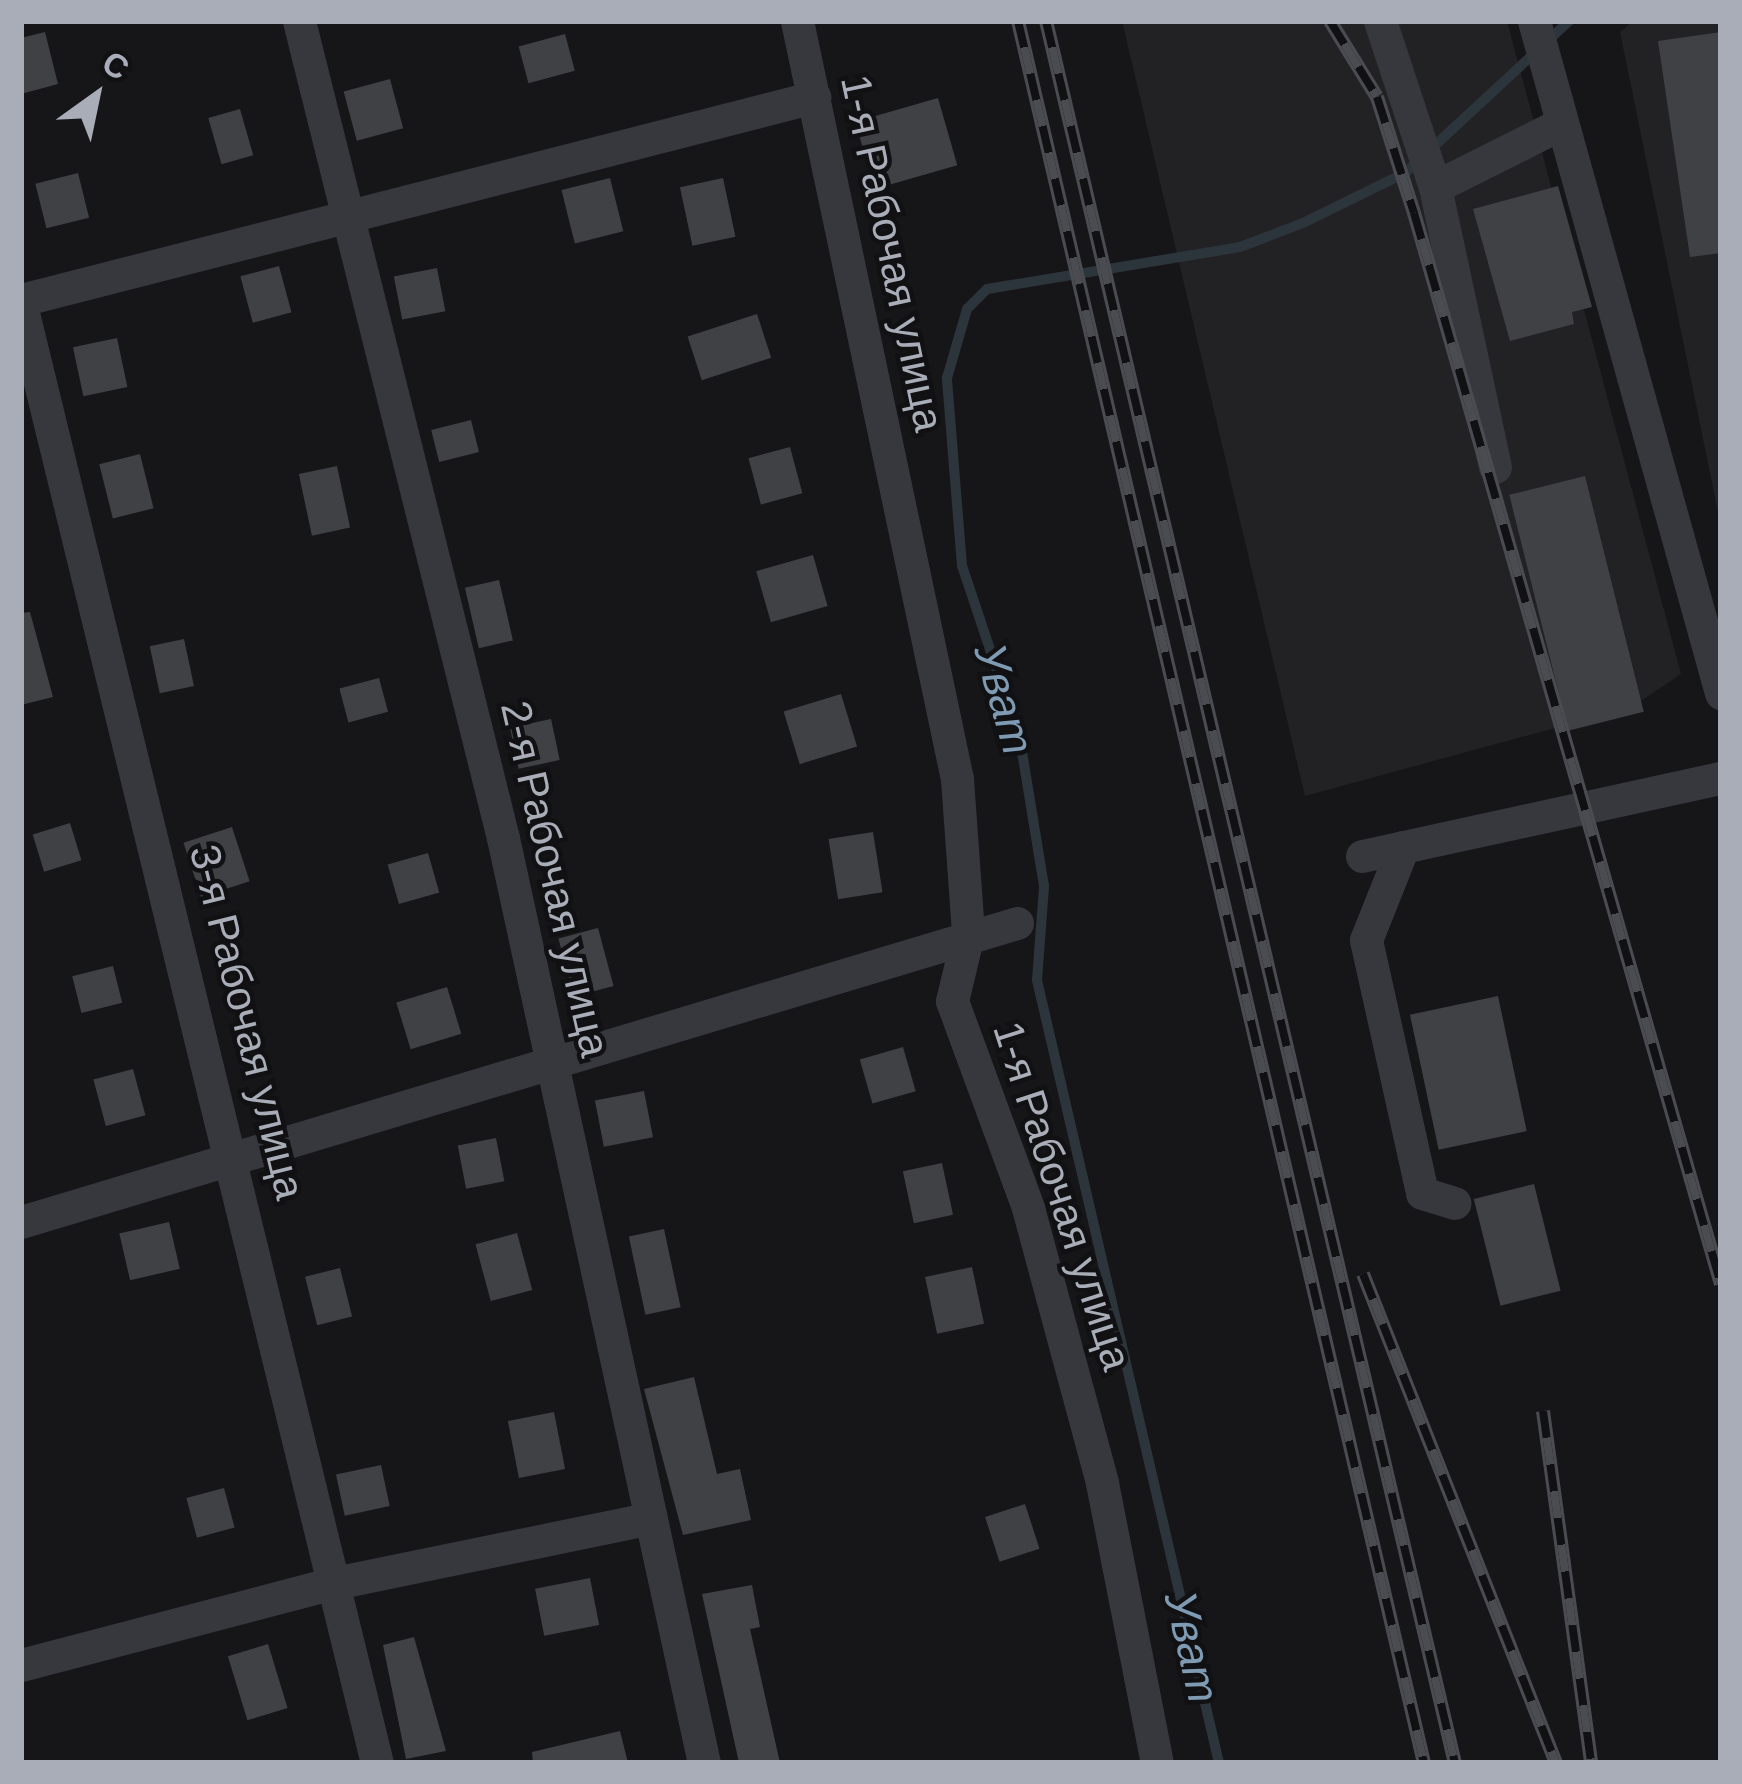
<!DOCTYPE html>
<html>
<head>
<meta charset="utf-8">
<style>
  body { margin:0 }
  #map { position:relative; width:1742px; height:1784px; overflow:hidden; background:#161618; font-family:Arial,sans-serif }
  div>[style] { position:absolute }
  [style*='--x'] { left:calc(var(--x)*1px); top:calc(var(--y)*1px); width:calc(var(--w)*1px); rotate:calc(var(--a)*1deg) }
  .built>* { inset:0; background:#222225 }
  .stream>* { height:10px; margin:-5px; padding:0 5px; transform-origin:5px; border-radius:5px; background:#2c353c }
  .building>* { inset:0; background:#404145; transform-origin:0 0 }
  .minor>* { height:33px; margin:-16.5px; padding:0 16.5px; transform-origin:16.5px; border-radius:16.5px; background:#37383d }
  .rail>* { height:14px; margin-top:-7px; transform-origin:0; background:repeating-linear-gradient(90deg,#111113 0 27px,#4a4c52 0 54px); box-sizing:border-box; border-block:3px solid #4a4c52 }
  span { translate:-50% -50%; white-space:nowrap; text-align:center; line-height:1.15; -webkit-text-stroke:9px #111113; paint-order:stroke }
  .street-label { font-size:42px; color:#a8adb8 }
  .water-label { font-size:45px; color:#7f9bb3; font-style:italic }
  .frame { position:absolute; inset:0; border:24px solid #a8adb8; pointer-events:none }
  .north { position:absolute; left:36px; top:36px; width:120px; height:120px; -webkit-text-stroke:9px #111113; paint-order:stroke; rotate:33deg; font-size:33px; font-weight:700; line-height:48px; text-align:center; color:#a8adb8 }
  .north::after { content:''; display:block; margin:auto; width:42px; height:54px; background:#a8adb8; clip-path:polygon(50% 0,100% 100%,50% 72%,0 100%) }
</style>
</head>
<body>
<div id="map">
  <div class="built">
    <div style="clip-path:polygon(1122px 21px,1507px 21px,1681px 674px,1632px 707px,1305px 796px)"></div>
    <div style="clip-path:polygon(1633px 21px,1721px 21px,1721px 527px,1620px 32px)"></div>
  </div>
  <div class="stream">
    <div style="--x:1219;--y:1763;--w:804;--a:-103.09"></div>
    <div style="--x:1037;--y:980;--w:94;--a:-85.7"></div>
    <div style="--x:1044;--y:886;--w:149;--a:-99.3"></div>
    <div style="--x:1020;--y:739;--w:182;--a:-108.5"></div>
    <div style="--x:962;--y:566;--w:189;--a:-94.6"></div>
    <div style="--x:947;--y:378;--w:72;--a:-73.8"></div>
    <div style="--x:967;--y:309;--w:28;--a:-45"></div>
    <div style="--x:987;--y:289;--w:256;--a:-9.4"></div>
    <div style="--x:1240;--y:247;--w:67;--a:-20.9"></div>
    <div style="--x:1303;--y:223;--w:114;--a:-26.1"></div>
    <div style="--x:1405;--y:173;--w:224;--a:-42.8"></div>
  </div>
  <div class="building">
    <div style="clip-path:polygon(45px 32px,58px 84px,21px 94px,21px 38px)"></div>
    <div style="clip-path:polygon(1721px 32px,1721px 253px,1690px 257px,1658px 41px)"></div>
    <div style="left:565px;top:34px;width:38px;height:48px;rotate:75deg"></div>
    <div style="left:390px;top:79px;width:51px;height:48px;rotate:75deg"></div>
    <div style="left:938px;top:98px;width:70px;height:86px;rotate:74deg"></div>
    <div style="left:240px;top:109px;width:48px;height:33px;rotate:74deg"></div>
    <div style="left:78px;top:173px;width:46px;height:44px;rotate:76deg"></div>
    <div style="left:610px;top:178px;width:55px;height:50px;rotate:76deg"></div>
    <div style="left:723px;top:178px;width:60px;height:44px;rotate:78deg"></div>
    <div style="clip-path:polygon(1558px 186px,1592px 307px,1572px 312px,1574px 324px,1510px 341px,1473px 209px)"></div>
    <div style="left:279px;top:266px;width:48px;height:40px;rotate:75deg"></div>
    <div style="left:437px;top:268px;width:44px;height:44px;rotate:79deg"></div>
    <div style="left:757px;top:314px;width:46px;height:73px;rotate:72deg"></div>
    <div style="left:117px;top:338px;width:50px;height:45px;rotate:78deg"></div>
    <div style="left:471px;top:420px;width:33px;height:41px;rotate:76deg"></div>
    <div style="left:790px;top:447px;width:48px;height:43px;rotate:75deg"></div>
    <div style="left:140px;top:454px;width:56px;height:42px;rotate:76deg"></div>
    <div style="left:337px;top:466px;width:63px;height:39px;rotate:78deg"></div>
    <div style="left:1585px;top:476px;width:243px;height:78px;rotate:76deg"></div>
    <div style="left:813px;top:555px;width:53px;height:59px;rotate:74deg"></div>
    <div style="left:499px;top:580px;width:62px;height:35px;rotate:77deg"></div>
    <div style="clip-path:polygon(30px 612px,53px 697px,21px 705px,21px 613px)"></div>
    <div style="left:184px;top:639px;width:48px;height:35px;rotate:78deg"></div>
    <div style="left:379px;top:678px;width:35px;height:41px;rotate:75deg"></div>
    <div style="left:841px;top:694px;width:55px;height:60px;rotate:73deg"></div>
    <div style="left:551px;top:719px;width:42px;height:42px;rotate:78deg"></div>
    <div style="left:70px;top:823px;width:39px;height:39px;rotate:73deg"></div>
    <div style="left:232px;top:827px;width:57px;height:51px;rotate:72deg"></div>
    <div style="left:873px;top:832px;width:61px;height:45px;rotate:81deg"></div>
    <div style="left:428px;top:853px;width:41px;height:42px;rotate:74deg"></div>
    <div style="left:598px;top:928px;width:60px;height:41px;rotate:75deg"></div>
    <div style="left:113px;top:966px;width:38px;height:42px;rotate:76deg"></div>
    <div style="left:447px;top:987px;width:49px;height:53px;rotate:73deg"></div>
    <div style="left:1498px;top:996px;width:138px;height:90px;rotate:78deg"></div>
    <div style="left:903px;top:1047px;width:46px;height:45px;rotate:74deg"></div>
    <div style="left:133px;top:1069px;width:48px;height:41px;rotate:75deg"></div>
    <div style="left:644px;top:1091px;width:47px;height:50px;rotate:79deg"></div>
    <div style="left:496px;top:1138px;width:44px;height:39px;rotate:79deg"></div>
    <div style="left:942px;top:1163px;width:53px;height:40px;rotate:78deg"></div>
    <div style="left:1534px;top:1184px;width:110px;height:62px;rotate:76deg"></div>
    <div style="left:169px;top:1222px;width:48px;height:51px;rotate:77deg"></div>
    <div style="left:664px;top:1229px;width:80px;height:36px;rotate:78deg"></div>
    <div style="left:517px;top:1233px;width:59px;height:43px;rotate:75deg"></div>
    <div style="left:972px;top:1267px;width:58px;height:48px;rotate:78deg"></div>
    <div style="left:340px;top:1268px;width:50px;height:36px;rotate:76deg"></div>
    <div style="clip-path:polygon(694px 1377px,717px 1474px,740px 1469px,751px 1520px,683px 1535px,644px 1389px)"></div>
    <div style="left:554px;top:1412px;width:58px;height:47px;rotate:79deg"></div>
    <div style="left:381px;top:1465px;width:42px;height:46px;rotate:78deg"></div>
    <div style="left:224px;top:1488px;width:41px;height:39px;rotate:75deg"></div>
    <div style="left:1025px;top:1504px;width:47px;height:42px;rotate:72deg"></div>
    <div style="left:590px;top:1578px;width:48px;height:56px;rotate:79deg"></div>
    <div style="clip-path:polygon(752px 1585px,760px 1627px,750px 1629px,780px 1763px,739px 1763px,702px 1594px)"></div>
    <div style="clip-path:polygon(414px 1637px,446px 1751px,406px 1759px,383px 1645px)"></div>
    <div style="left:268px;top:1644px;width:67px;height:42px;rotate:73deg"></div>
    <div style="clip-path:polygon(620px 1731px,628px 1763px,533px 1763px,532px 1752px)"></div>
  </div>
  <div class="minor">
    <div style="--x:299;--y:21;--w:842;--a:75.98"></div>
    <div style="--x:503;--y:838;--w:947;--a:77.74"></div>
    <div style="--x:797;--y:21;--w:775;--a:78.08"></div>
    <div style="--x:957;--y:779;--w:155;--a:85.9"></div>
    <div style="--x:968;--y:934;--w:69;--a:103.4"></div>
    <div style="--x:952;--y:1001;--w:221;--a:69.8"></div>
    <div style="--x:1028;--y:1208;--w:285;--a:74.9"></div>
    <div style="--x:1102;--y:1483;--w:285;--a:78.9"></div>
    <div style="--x:1380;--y:21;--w:175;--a:71.7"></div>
    <div style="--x:1534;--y:21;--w:698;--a:74.45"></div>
    <div style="--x:21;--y:300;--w:819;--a:-14.36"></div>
    <div style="--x:21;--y:305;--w:1501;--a:76.28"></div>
    <div style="--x:1495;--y:467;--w:286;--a:-102.1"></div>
    <div style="--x:1435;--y:187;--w:142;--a:-26.7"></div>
    <div style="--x:1403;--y:847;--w:100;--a:111.7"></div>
    <div style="--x:1366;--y:940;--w:259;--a:77.5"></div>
    <div style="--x:1422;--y:1193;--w:34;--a:17"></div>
    <div style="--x:1362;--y:856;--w:367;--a:-12.3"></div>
    <div style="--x:21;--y:1222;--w:1040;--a:-16.71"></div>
    <div style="--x:21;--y:1665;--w:319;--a:-14.7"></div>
    <div style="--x:330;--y:1584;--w:324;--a:-11.6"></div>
  </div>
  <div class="rail">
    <div style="--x:1018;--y:21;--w:1789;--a:76.88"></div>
    <div style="--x:1046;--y:21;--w:1789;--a:76.79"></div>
    <div style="--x:1330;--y:21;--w:89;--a:58.3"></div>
    <div style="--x:1377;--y:97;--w:122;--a:72.3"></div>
    <div style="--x:1414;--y:213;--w:1114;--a:74.01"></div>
    <div style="--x:1363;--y:1274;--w:526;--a:68.46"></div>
    <div style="--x:1543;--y:1411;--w:355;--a:82.2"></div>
  </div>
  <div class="street-label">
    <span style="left:892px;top:253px;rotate:78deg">1-я Рабочая улица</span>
    <span style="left:555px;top:879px;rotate:77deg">2-я Рабочая улица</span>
    <span style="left:247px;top:1022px;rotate:76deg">3-я Рабочая улица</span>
    <span style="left:1062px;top:1196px;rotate:72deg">1-я Рабочая улица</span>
  </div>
  <div class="water-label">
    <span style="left:1004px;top:699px;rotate:74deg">Уват</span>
    <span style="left:1192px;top:1647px;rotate:77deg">Уват</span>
  </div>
  <div class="frame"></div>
  <div class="north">С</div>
</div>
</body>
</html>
